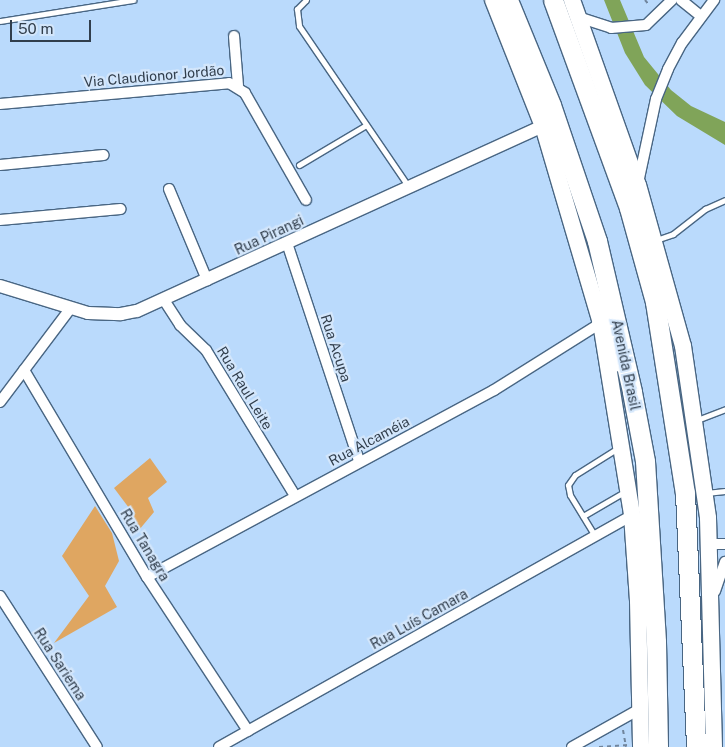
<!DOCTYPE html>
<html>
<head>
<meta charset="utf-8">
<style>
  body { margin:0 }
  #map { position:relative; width:725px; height:747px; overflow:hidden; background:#badafc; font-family:"Public Sans",sans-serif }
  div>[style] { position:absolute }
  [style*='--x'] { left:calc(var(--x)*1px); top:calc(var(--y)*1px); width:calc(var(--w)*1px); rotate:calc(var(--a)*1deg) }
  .water>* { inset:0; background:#80a459 }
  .building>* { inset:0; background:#dfa661 }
  .path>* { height:2px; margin-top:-1px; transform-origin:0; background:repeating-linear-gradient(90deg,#70859d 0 4px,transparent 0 8px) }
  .roads { filter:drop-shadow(1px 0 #496683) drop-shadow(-1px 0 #496683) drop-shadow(0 1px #496683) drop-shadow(0 -1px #496683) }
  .service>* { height:5px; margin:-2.5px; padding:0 2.5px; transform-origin:2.5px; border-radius:2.5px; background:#fff }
  .minor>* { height:10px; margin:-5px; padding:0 5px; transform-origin:5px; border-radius:5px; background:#fff }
  .tertiary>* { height:12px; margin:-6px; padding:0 6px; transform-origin:6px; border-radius:6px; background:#fff }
  .trunk>* { height:16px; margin:-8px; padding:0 8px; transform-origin:8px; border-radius:8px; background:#fff }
  .motorway>* { height:19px; margin:-9.5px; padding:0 9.5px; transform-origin:9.5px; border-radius:9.5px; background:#fff }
  span { translate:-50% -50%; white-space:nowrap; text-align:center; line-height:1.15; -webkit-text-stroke:4.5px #d3e6fb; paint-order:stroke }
  .street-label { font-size:14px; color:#313e4c }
  .scale { position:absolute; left:10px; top:20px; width:81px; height:22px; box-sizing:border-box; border:2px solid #313e4c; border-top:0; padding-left:6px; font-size:15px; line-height:18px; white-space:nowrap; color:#313e4c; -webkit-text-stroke:4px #d3e6fb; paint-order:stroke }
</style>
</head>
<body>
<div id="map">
  <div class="water">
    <div style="clip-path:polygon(604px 0,620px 0,644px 57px,671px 90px,691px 106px,725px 122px,725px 145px,677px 116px,645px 85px,625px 53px)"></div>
  </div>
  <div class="building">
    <div style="clip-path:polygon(150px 458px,167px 482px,148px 498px,154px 512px,139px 530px,129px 514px,132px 512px,114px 488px)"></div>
    <div style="clip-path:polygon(95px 506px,112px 533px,119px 561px,105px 586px,117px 607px,54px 643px,89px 596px,62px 556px)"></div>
  </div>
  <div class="path">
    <div style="--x:645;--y:0;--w:8;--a:50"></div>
    <div style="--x:623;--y:730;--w:17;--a:80"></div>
    <div style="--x:599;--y:747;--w:29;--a:-4"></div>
  </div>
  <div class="roads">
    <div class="service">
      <div style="--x:306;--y:0;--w:13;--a:135"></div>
      <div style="--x:297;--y:9;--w:17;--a:83"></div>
      <div style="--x:299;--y:26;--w:195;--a:55.7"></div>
      <div style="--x:0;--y:21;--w:135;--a:-9"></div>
      <div style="--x:299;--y:165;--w:78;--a:-30.8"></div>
      <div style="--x:656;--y:240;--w:18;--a:-19"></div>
      <div style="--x:673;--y:234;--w:41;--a:-38"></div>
      <div style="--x:705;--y:209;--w:22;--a:-24"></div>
      <div style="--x:697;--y:420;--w:30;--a:-21"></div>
      <div style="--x:706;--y:493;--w:19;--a:-6"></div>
      <div style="--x:583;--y:516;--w:50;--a:-30.2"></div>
      <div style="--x:595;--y:536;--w:48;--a:-121.4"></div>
      <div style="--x:570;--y:495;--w:10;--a:-101"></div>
      <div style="--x:568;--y:485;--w:12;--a:-55"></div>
      <div style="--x:575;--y:475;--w:51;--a:-32.1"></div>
    </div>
    <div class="minor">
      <div style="--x:681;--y:0;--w:26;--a:39"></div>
      <div style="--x:578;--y:17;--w:35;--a:18"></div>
      <div style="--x:611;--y:28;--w:35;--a:-5"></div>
      <div style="--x:646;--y:25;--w:36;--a:-44"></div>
      <div style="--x:234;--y:36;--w:50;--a:85.4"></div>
      <div style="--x:0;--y:104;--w:230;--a:-5.2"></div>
      <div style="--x:229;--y:83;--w:19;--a:32"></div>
      <div style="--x:245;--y:93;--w:123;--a:60.3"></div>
      <div style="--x:0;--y:165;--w:104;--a:-5.5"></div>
      <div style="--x:638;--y:183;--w:86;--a:-77.9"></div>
      <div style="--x:656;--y:99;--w:32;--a:-68"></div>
      <div style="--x:668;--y:69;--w:30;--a:-62"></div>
      <div style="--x:682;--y:43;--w:54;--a:-53.3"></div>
      <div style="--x:169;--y:189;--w:99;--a:67.3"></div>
      <div style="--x:0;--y:220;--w:121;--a:-5.2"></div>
      <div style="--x:287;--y:243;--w:230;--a:71.7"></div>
      <div style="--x:164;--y:300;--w:30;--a:57"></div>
      <div style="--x:180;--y:325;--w:36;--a:44"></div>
      <div style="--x:206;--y:350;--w:171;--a:58.6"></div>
      <div style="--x:24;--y:370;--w:241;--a:59.3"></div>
      <div style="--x:147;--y:577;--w:184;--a:56.7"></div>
      <div style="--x:0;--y:402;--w:116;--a:-53"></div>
      <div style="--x:709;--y:544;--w:16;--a:0"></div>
      <div style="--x:147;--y:577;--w:394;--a:-28.3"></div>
      <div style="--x:494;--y:390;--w:126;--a:-32.1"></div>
      <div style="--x:715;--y:591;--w:31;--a:-71"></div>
      <div style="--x:0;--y:596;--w:179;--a:57.3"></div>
      <div style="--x:219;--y:747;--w:474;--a:-29.3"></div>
      <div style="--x:572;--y:747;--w:78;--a:-29.2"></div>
    </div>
    <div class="tertiary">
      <div style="--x:0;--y:286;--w:92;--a:17.1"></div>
      <div style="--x:88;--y:313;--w:33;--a:2"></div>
      <div style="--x:121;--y:314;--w:16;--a:-11"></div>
      <div style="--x:137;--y:311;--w:446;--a:-24.5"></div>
    </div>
    <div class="trunk">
      <div style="--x:493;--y:0;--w:136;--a:68.4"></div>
      <div style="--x:543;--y:126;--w:205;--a:73.6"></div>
      <div style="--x:601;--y:323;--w:194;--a:80.8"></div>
      <div style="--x:632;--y:515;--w:86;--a:86"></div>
      <div style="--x:638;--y:601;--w:146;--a:88.8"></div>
      <div style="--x:572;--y:0;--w:196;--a:70.4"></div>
      <div style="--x:638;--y:185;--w:167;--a:74.4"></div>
      <div style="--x:683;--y:346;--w:174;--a:81.7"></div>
      <div style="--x:708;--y:518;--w:229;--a:88.5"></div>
    </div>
    <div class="motorway">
      <div style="--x:508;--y:0;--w:113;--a:67.7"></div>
      <div style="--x:551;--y:105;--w:144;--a:71.3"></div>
      <div style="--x:597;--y:241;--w:155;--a:76.9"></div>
      <div style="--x:632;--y:392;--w:70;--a:79.3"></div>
      <div style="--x:645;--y:461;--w:181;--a:86.5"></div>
      <div style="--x:656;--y:642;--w:105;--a:88.9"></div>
      <div style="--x:553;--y:0;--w:221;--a:69.9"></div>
      <div style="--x:629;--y:208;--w:98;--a:74.5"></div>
      <div style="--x:655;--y:302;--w:193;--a:81.1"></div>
      <div style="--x:685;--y:493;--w:254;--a:87.5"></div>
      <div style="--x:601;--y:323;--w:41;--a:70.3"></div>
    </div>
  </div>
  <div class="street-label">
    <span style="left:154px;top:76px;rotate:-5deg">Via Claudionor Jordão</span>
    <span style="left:269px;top:235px;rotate:-25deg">Rua Pirangi</span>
    <span style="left:336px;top:348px;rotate:72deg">Rua Acupa</span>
    <span style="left:626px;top:365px;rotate:78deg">Avenida Brasil</span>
    <span style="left:245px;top:388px;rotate:59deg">Rua Raul Leite</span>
    <span style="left:369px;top:441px;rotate:-28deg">Rua Alcaméia</span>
    <span style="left:145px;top:545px;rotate:59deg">Rua Tanagra</span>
    <span style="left:419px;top:619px;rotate:-29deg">Rua Luís Camara</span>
    <span style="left:60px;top:664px;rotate:57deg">Rua Sariema</span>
  </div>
  <div class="scale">50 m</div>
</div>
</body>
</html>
